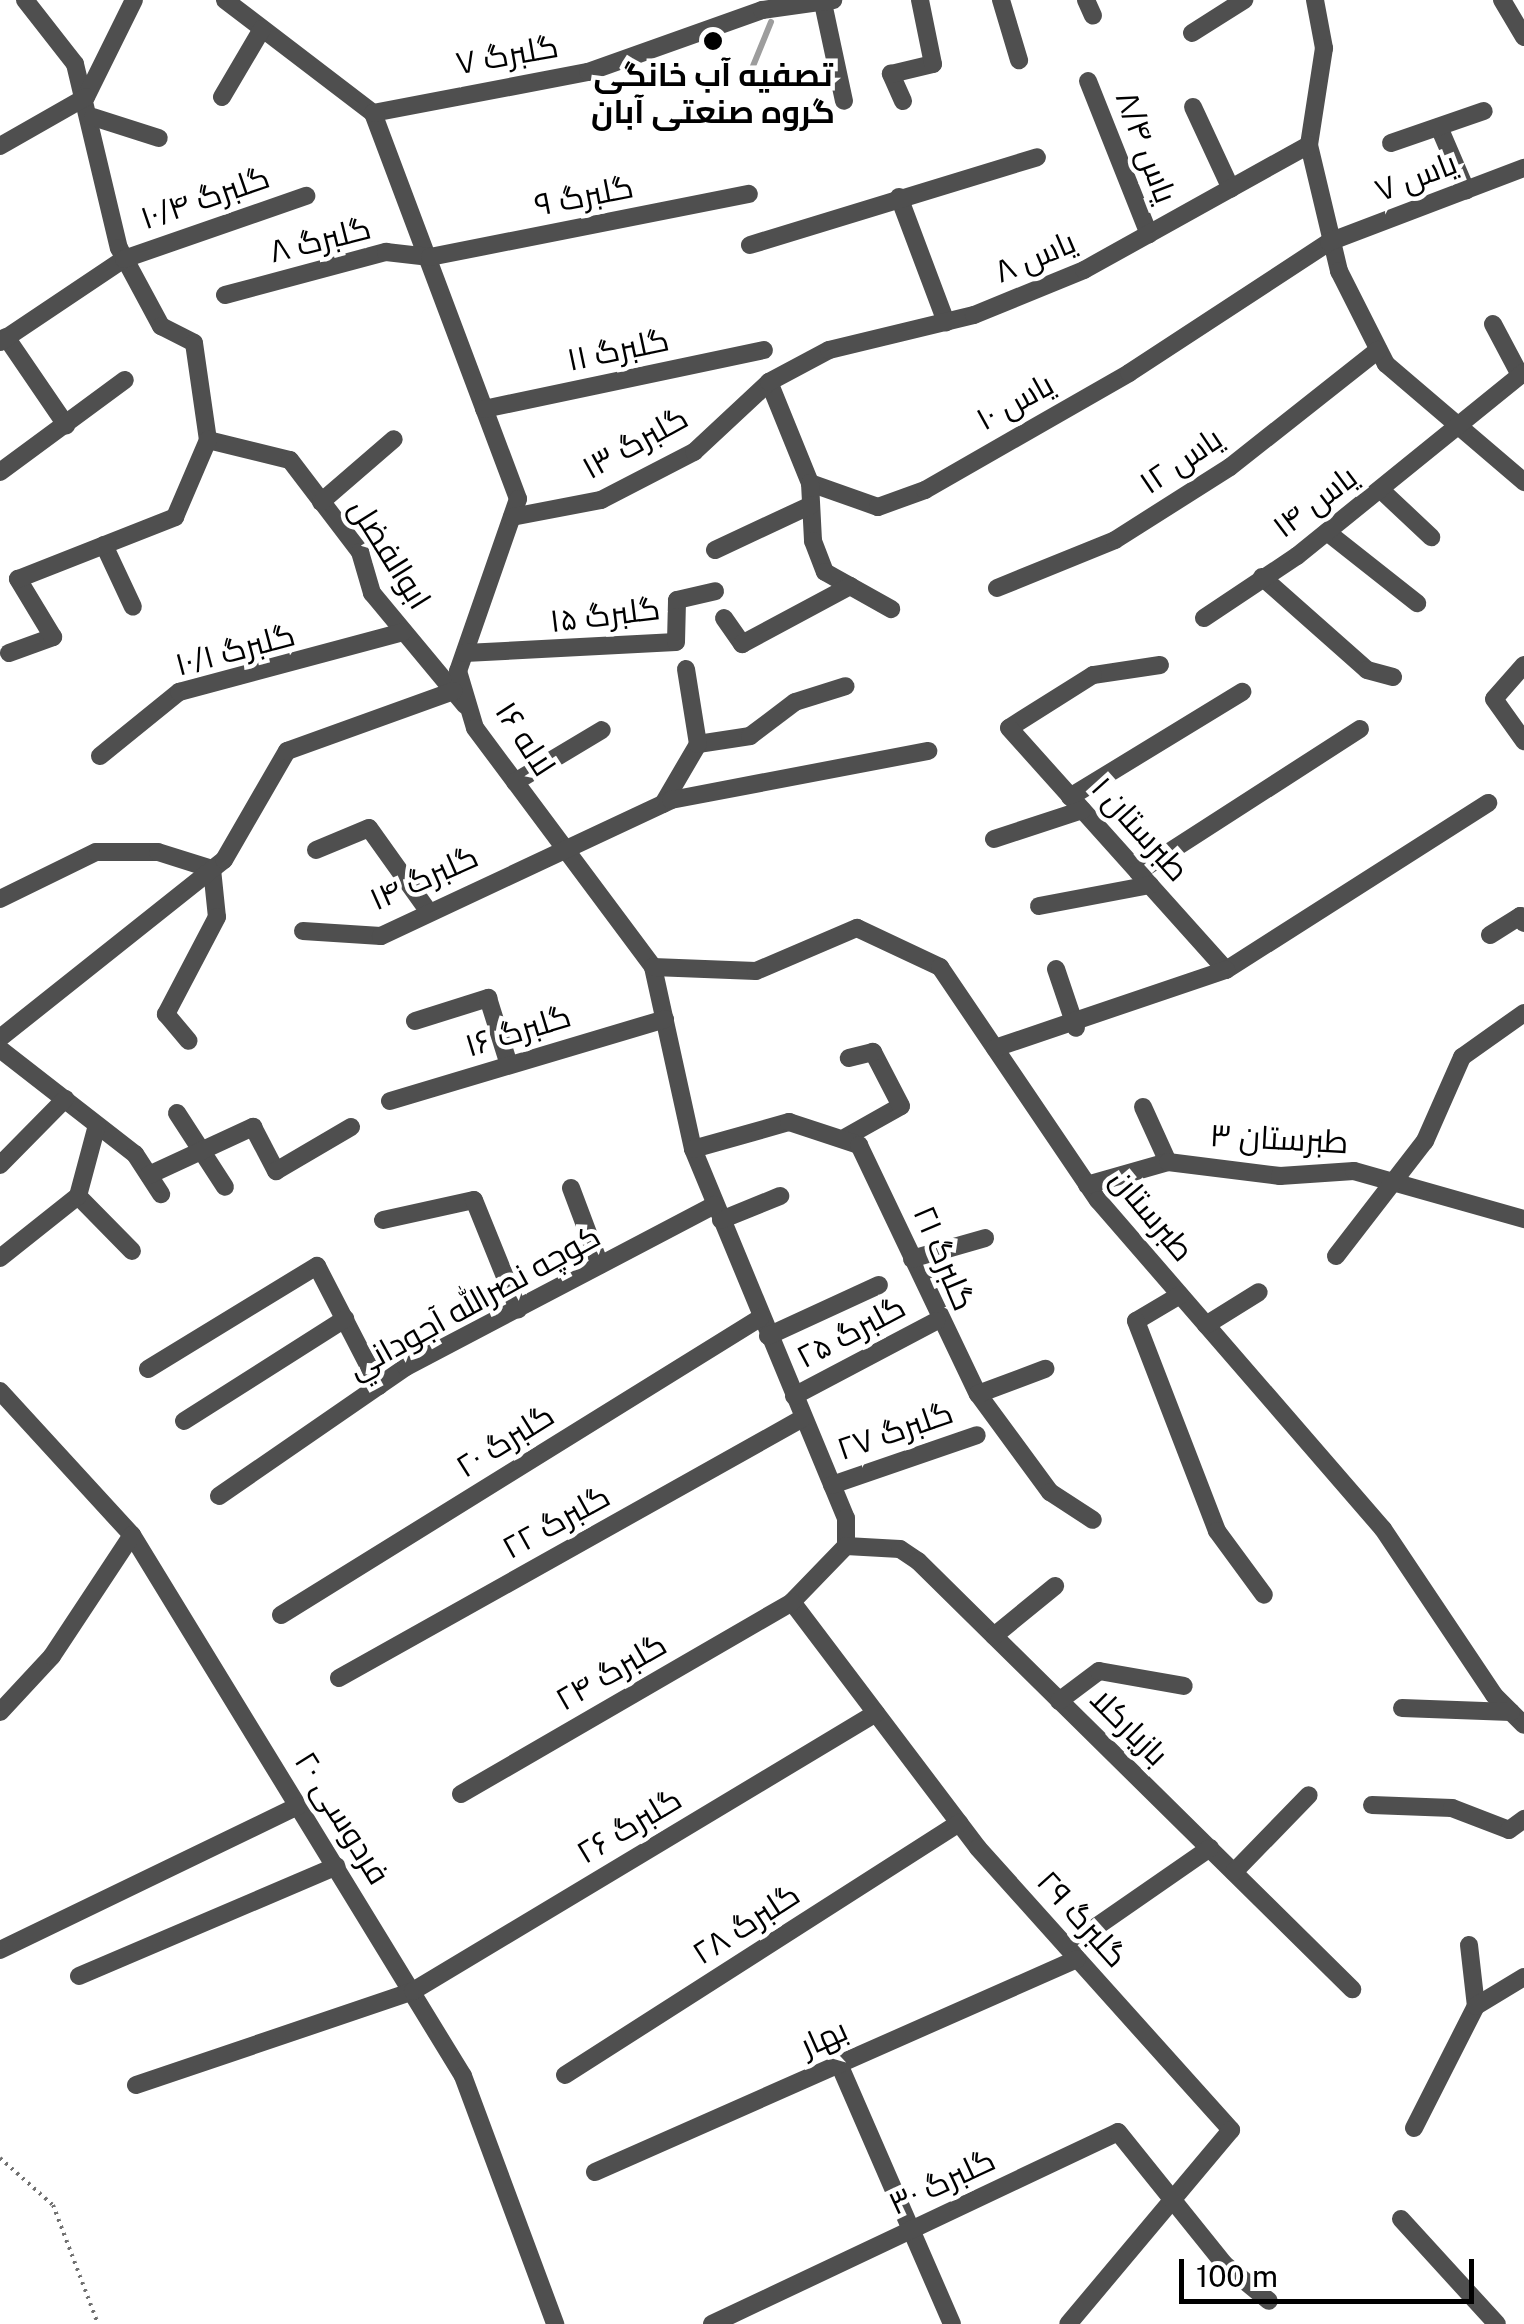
<!DOCTYPE html>
<html>
<head>
<meta charset="utf-8">
<style>
  body { margin:0 }
  #map { position:relative; width:1524px; height:2324px; overflow:hidden; background:#fff; font-family:"Public Sans",Cairo,sans-serif }
  div>[style] { position:absolute }
  [style*='--x'] { left:calc(var(--x)*1px); top:calc(var(--y)*1px); width:calc(var(--w)*1px); rotate:calc(var(--a)*1deg) }
  .stream>* { height:6px; margin:-3px; padding:0 3px; transform-origin:3px; border-radius:3px; background:#9d9d9d }
  .path>* { height:4px; margin-top:-2px; transform-origin:0; background:repeating-linear-gradient(90deg,#717171 0 2.5px,transparent 0 7.5px) }
  .minor>* { height:18px; margin:-9px; padding:0 9px; transform-origin:9px; border-radius:9px; background:#4f4f4f }
  .dots>* { width:28px; height:28px; translate:-50% -50%; box-sizing:border-box; border:5px solid #fff; border-radius:50% }
  span { translate:-50% -50%; white-space:nowrap; text-align:center; line-height:1.15; -webkit-text-stroke:9px #fff; paint-order:stroke }
  .street-label { font-size:32px; color:#000 }
  .poi-label { font-size:32px; color:#000; font-weight:700 }
  .scale { position:absolute; left:1179px; top:2259px; width:295px; height:45px; box-sizing:border-box; border:5px solid #000; border-top:0; padding-left:12px; font-size:30px; line-height:35px; white-space:nowrap; color:#000; -webkit-text-stroke:8px #fff; paint-order:stroke }
</style>
</head>
<body>
<div id="map">
  <div class="stream">
    <div style="--x:751;--y:71;--w:53;--a:-67.8"></div>
  </div>
  <div class="path">
    <div style="--x:0;--y:2158;--w:71;--a:41.6"></div>
    <div style="--x:53;--y:2205;--w:127;--a:69.3"></div>
  </div>
  <div class="minor">
    <div style="--x:25;--y:0;--w:81;--a:52"></div>
    <div style="--x:75;--y:64;--w:189;--a:76.6"></div>
    <div style="--x:119;--y:248;--w:89;--a:61.7"></div>
    <div style="--x:161;--y:326;--w:37;--a:27"></div>
    <div style="--x:194;--y:343;--w:98;--a:81.8"></div>
    <div style="--x:208;--y:440;--w:84;--a:13.7"></div>
    <div style="--x:290;--y:460;--w:116;--a:52.7"></div>
    <div style="--x:360;--y:552;--w:43;--a:73.7"></div>
    <div style="--x:372;--y:593;--w:146;--a:50.3"></div>
    <div style="--x:225;--y:0;--w:186;--a:37.4"></div>
    <div style="--x:373;--y:113;--w:412;--a:69.4"></div>
    <div style="--x:518;--y:499;--w:182;--a:109.2"></div>
    <div style="--x:458;--y:671;--w:59;--a:73.4"></div>
    <div style="--x:475;--y:728;--w:298;--a:53.3"></div>
    <div style="--x:653;--y:967;--w:186;--a:77.6"></div>
    <div style="--x:693;--y:1149;--w:399;--a:67.5"></div>
    <div style="--x:846;--y:1518;--w:28;--a:90"></div>
    <div style="--x:846;--y:1546;--w:78;--a:134"></div>
    <div style="--x:792;--y:1602;--w:308;--a:52.9"></div>
    <div style="--x:978;--y:1848;--w:379;--a:48.1"></div>
    <div style="--x:1231;--y:2130;--w:253;--a:130"></div>
    <div style="--x:1001;--y:0;--w:63;--a:73.3"></div>
    <div style="--x:1086;--y:0;--w:17;--a:66"></div>
    <div style="--x:1315;--y:0;--w:49;--a:79.4"></div>
    <div style="--x:1324;--y:48;--w:98;--a:98.8"></div>
    <div style="--x:1309;--y:145;--w:130;--a:76.6"></div>
    <div style="--x:1339;--y:271;--w:104;--a:63.2"></div>
    <div style="--x:1386;--y:364;--w:182;--a:40.5"></div>
    <div style="--x:1502;--y:0;--w:43;--a:59.3"></div>
    <div style="--x:823;--y:3;--w:100;--a:77.9"></div>
    <div style="--x:1192;--y:33;--w:62;--a:-32.4"></div>
    <div style="--x:1088;--y:81;--w:165;--a:68.3"></div>
    <div style="--x:86;--y:97;--w:108;--a:-63.7"></div>
    <div style="--x:222;--y:97;--w:79;--a:-59.5"></div>
    <div style="--x:903;--y:101;--w:30;--a:-114"></div>
    <div style="--x:891;--y:74;--w:43;--a:-13.4"></div>
    <div style="--x:933;--y:64;--w:65;--a:-101.5"></div>
    <div style="--x:1193;--y:107;--w:90;--a:65.1"></div>
    <div style="--x:373;--y:113;--w:219;--a:-10.8"></div>
    <div style="--x:588;--y:72;--w:185;--a:-19.6"></div>
    <div style="--x:762;--y:10;--w:72;--a:-8"></div>
    <div style="--x:93;--y:117;--w:69;--a:17.7"></div>
    <div style="--x:1439;--y:127;--w:69;--a:66.8"></div>
    <div style="--x:1391;--y:143;--w:98;--a:-19"></div>
    <div style="--x:0;--y:146;--w:99;--a:-29.7"></div>
    <div style="--x:899;--y:197;--w:134;--a:69.4"></div>
    <div style="--x:750;--y:245;--w:300;--a:-17"></div>
    <div style="--x:225;--y:295;--w:167;--a:-15"></div>
    <div style="--x:386;--y:252;--w:44;--a:6.5"></div>
    <div style="--x:430;--y:257;--w:325;--a:-11.2"></div>
    <div style="--x:1493;--y:324;--w:58;--a:62.1"></div>
    <div style="--x:6;--y:337;--w:107;--a:55.7"></div>
    <div style="--x:0;--y:342;--w:149;--a:-33.8"></div>
    <div style="--x:124;--y:259;--w:193;--a:-19.1"></div>
    <div style="--x:769;--y:382;--w:109;--a:67.9"></div>
    <div style="--x:810;--y:483;--w:72;--a:19.4"></div>
    <div style="--x:878;--y:507;--w:50;--a:-19.9"></div>
    <div style="--x:925;--y:490;--w:235;--a:-29.8"></div>
    <div style="--x:1129;--y:373;--w:239;--a:-33.2"></div>
    <div style="--x:1329;--y:242;--w:209;--a:-20.8"></div>
    <div style="--x:484;--y:409;--w:286;--a:-11.9"></div>
    <div style="--x:0;--y:472;--w:155;--a:-36.4"></div>
    <div style="--x:810;--y:483;--w:58;--a:87"></div>
    <div style="--x:813;--y:541;--w:33;--a:69"></div>
    <div style="--x:825;--y:572;--w:76;--a:29.3"></div>
    <div style="--x:1381;--y:490;--w:69;--a:43.2"></div>
    <div style="--x:321;--y:502;--w:96;--a:-40.8"></div>
    <div style="--x:512;--y:517;--w:91;--a:-10.8"></div>
    <div style="--x:601;--y:500;--w:105;--a:-27.3"></div>
    <div style="--x:694;--y:452;--w:103;--a:-43"></div>
    <div style="--x:769;--y:382;--w:68;--a:-28.1"></div>
    <div style="--x:829;--y:350;--w:149;--a:-13.6"></div>
    <div style="--x:974;--y:315;--w:119;--a:-22.2"></div>
    <div style="--x:1084;--y:270;--w:257;--a:-29.1"></div>
    <div style="--x:1327;--y:532;--w:115;--a:38.3"></div>
    <div style="--x:104;--y:545;--w:68;--a:64.9"></div>
    <div style="--x:715;--y:550;--w:106;--a:-25.1"></div>
    <div style="--x:1262;--y:577;--w:140;--a:41.5"></div>
    <div style="--x:1367;--y:670;--w:27;--a:15"></div>
    <div style="--x:997;--y:588;--w:127;--a:-22.1"></div>
    <div style="--x:1115;--y:540;--w:136;--a:-32.4"></div>
    <div style="--x:1230;--y:467;--w:189;--a:-38.3"></div>
    <div style="--x:724;--y:618;--w:32;--a:55"></div>
    <div style="--x:742;--y:644;--w:123;--a:-28.2"></div>
    <div style="--x:1204;--y:618;--w:112;--a:-33.7"></div>
    <div style="--x:1297;--y:556;--w:292;--a:-39"></div>
    <div style="--x:9;--y:653;--w:47;--a:-20"></div>
    <div style="--x:53;--y:637;--w:68;--a:-121.1"></div>
    <div style="--x:18;--y:579;--w:169;--a:-21.5"></div>
    <div style="--x:175;--y:517;--w:84;--a:-66.8"></div>
    <div style="--x:465;--y:653;--w:211;--a:-3"></div>
    <div style="--x:676;--y:642;--w:42;--a:-88.6"></div>
    <div style="--x:677;--y:600;--w:39;--a:-13"></div>
    <div style="--x:1160;--y:665;--w:68;--a:171.5"></div>
    <div style="--x:1093;--y:675;--w:99;--a:147.8"></div>
    <div style="--x:1009;--y:728;--w:325;--a:48.1"></div>
    <div style="--x:1226;--y:970;--w:311;--a:-32.5"></div>
    <div style="--x:1524;--y:665;--w:45;--a:131.4"></div>
    <div style="--x:1494;--y:699;--w:52;--a:54.5"></div>
    <div style="--x:698;--y:744;--w:53;--a:-8.7"></div>
    <div style="--x:750;--y:736;--w:56;--a:-37.1"></div>
    <div style="--x:795;--y:702;--w:53;--a:-17.4"></div>
    <div style="--x:100;--y:756;--w:102;--a:-39"></div>
    <div style="--x:179;--y:692;--w:232;--a:-15"></div>
    <div style="--x:515;--y:782;--w:101;--a:-30.9"></div>
    <div style="--x:1070;--y:797;--w:202;--a:-31.4"></div>
    <div style="--x:663;--y:804;--w:69;--a:-59.7"></div>
    <div style="--x:698;--y:744;--w:76;--a:-99.1"></div>
    <div style="--x:994;--y:839;--w:93;--a:-18.2"></div>
    <div style="--x:316;--y:850;--w:57;--a:-22.5"></div>
    <div style="--x:369;--y:828;--w:103;--a:54.5"></div>
    <div style="--x:1138;--y:872;--w:264;--a:-32.8"></div>
    <div style="--x:0;--y:899;--w:107;--a:-26.1"></div>
    <div style="--x:96;--y:852;--w:62;--a:0"></div>
    <div style="--x:158;--y:852;--w:57;--a:17.5"></div>
    <div style="--x:212;--y:869;--w:48;--a:84.1"></div>
    <div style="--x:217;--y:917;--w:110;--a:117.7"></div>
    <div style="--x:166;--y:1014;--w:35;--a:50"></div>
    <div style="--x:1039;--y:906;--w:113;--a:-10.7"></div>
    <div style="--x:303;--y:931;--w:78;--a:3.7"></div>
    <div style="--x:381;--y:936;--w:320;--a:-25.1"></div>
    <div style="--x:671;--y:800;--w:262;--a:-10.8"></div>
    <div style="--x:1490;--y:935;--w:36;--a:-32"></div>
    <div style="--x:1520;--y:916;--w:8;--a:60"></div>
    <div style="--x:653;--y:967;--w:103;--a:2.2"></div>
    <div style="--x:756;--y:971;--w:110;--a:-23.1"></div>
    <div style="--x:857;--y:928;--w:92;--a:25.2"></div>
    <div style="--x:940;--y:967;--w:282;--a:55.9"></div>
    <div style="--x:1098;--y:1200;--w:435;--a:49.1"></div>
    <div style="--x:1383;--y:1529;--w:200;--a:56.2"></div>
    <div style="--x:1494;--y:1695;--w:42;--a:45"></div>
    <div style="--x:1056;--y:969;--w:62;--a:71.3"></div>
    <div style="--x:415;--y:1021;--w:77;--a:-17.5"></div>
    <div style="--x:488;--y:998;--w:70;--a:72.6"></div>
    <div style="--x:0;--y:1038;--w:286;--a:-38.5"></div>
    <div style="--x:224;--y:860;--w:126;--a:-60"></div>
    <div style="--x:287;--y:751;--w:177;--a:-19.8"></div>
    <div style="--x:995;--y:1048;--w:244;--a:-18.7"></div>
    <div style="--x:0;--y:1049;--w:171;--a:37.9"></div>
    <div style="--x:135;--y:1154;--w:48;--a:57"></div>
    <div style="--x:390;--y:1101;--w:287;--a:-16.6"></div>
    <div style="--x:1143;--y:1107;--w:60;--a:65.6"></div>
    <div style="--x:177;--y:1113;--w:88;--a:57"></div>
    <div style="--x:846;--y:1137;--w:63;--a:-29.4"></div>
    <div style="--x:901;--y:1106;--w:61;--a:-117.4"></div>
    <div style="--x:873;--y:1052;--w:25;--a:166"></div>
    <div style="--x:693;--y:1149;--w:100;--a:-15.7"></div>
    <div style="--x:789;--y:1122;--w:74;--a:18.2"></div>
    <div style="--x:859;--y:1145;--w:276;--a:64.5"></div>
    <div style="--x:978;--y:1394;--w:122;--a:53.7"></div>
    <div style="--x:1050;--y:1492;--w:51;--a:33.1"></div>
    <div style="--x:0;--y:1165;--w:93;--a:-45.4"></div>
    <div style="--x:149;--y:1175;--w:115;--a:-24.8"></div>
    <div style="--x:253;--y:1127;--w:50;--a:62.4"></div>
    <div style="--x:276;--y:1171;--w:87;--a:-30.4"></div>
    <div style="--x:1087;--y:1185;--w:84;--a:-15.9"></div>
    <div style="--x:1168;--y:1162;--w:113;--a:7.1"></div>
    <div style="--x:1280;--y:1176;--w:74;--a:-3.9"></div>
    <div style="--x:1354;--y:1171;--w:177;--a:15.8"></div>
    <div style="--x:571;--y:1188;--w:82;--a:69.4"></div>
    <div style="--x:78;--y:1196;--w:77;--a:45.5"></div>
    <div style="--x:383;--y:1220;--w:93;--a:-12.4"></div>
    <div style="--x:474;--y:1200;--w:118;--a:68"></div>
    <div style="--x:721;--y:1220;--w:64;--a:-22.1"></div>
    <div style="--x:1336;--y:1256;--w:145;--a:-52.3"></div>
    <div style="--x:1425;--y:1141;--w:92;--a:-66.2"></div>
    <div style="--x:1462;--y:1057;--w:76;--a:-35.4"></div>
    <div style="--x:0;--y:1258;--w:100;--a:-38.5"></div>
    <div style="--x:78;--y:1196;--w:73;--a:-75"></div>
    <div style="--x:912;--y:1259;--w:76;--a:-16"></div>
    <div style="--x:1180;--y:1295;--w:51;--a:149.4"></div>
    <div style="--x:1136;--y:1321;--w:225;--a:68.9"></div>
    <div style="--x:1217;--y:1531;--w:79;--a:53.7"></div>
    <div style="--x:1206;--y:1325;--w:62;--a:-31.9"></div>
    <div style="--x:768;--y:1336;--w:122;--a:-24.7"></div>
    <div style="--x:148;--y:1369;--w:198;--a:-31.4"></div>
    <div style="--x:317;--y:1266;--w:135;--a:62.7"></div>
    <div style="--x:0;--y:1391;--w:195;--a:47.5"></div>
    <div style="--x:132;--y:1535;--w:634;--a:58.54"></div>
    <div style="--x:463;--y:2076;--w:265;--a:69.6"></div>
    <div style="--x:978;--y:1394;--w:72;--a:-20.5"></div>
    <div style="--x:794;--y:1396;--w:161;--a:-27.8"></div>
    <div style="--x:184;--y:1421;--w:191;--a:-32.4"></div>
    <div style="--x:832;--y:1485;--w:153;--a:-19"></div>
    <div style="--x:219;--y:1496;--w:227;--a:-34.6"></div>
    <div style="--x:406;--y:1367;--w:349;--a:-27.7"></div>
    <div style="--x:846;--y:1546;--w:54;--a:3.2"></div>
    <div style="--x:900;--y:1549;--w:22;--a:34"></div>
    <div style="--x:918;--y:1561;--w:610;--a:44.6"></div>
    <div style="--x:281;--y:1615;--w:564;--a:-31.8"></div>
    <div style="--x:994;--y:1636;--w:79;--a:-39.3"></div>
    <div style="--x:339;--y:1678;--w:532;--a:-29.26"></div>
    <div style="--x:1059;--y:1701;--w:50;--a:-36.9"></div>
    <div style="--x:1099;--y:1671;--w:86;--a:10"></div>
    <div style="--x:1402;--y:1708;--w:109;--a:2.1"></div>
    <div style="--x:0;--y:1712;--w:76;--a:-47.1"></div>
    <div style="--x:52;--y:1656;--w:145;--a:-56.5"></div>
    <div style="--x:461;--y:1794;--w:383;--a:-30.1"></div>
    <div style="--x:1372;--y:1805;--w:80;--a:2.1"></div>
    <div style="--x:1452;--y:1808;--w:61;--a:21.1"></div>
    <div style="--x:1509;--y:1830;--w:19;--a:-36"></div>
    <div style="--x:1234;--y:1872;--w:107;--a:-45.8"></div>
    <div style="--x:1469;--y:1945;--w:61;--a:83.5"></div>
    <div style="--x:1067;--y:1947;--w:174;--a:-34.7"></div>
    <div style="--x:0;--y:1950;--w:331;--a:-25.8"></div>
    <div style="--x:79;--y:1976;--w:280;--a:-23.1"></div>
    <div style="--x:839;--y:2064;--w:283;--a:66.5"></div>
    <div style="--x:565;--y:2075;--w:468;--a:-32.6"></div>
    <div style="--x:136;--y:2085;--w:293;--a:-18.7"></div>
    <div style="--x:413;--y:1991;--w:540;--a:-30.98"></div>
    <div style="--x:1414;--y:2128;--w:137;--a:-63.1"></div>
    <div style="--x:1476;--y:2006;--w:56;--a:-31.1"></div>
    <div style="--x:595;--y:2172;--w:527;--a:-23.84"></div>
    <div style="--x:1401;--y:2219;--w:142;--a:47.6"></div>
    <div style="--x:712;--y:2324;--w:449;--a:-25.3"></div>
    <div style="--x:1118;--y:2132;--w:169;--a:51.2"></div>
    <div style="--x:1224;--y:2264;--w:58;--a:39.4"></div>
  </div>
  <div class="dots">
    <div style="left:713px;top:41px;background:#000"></div>
  </div>
  <div class="street-label">
    <span style="left:507px;top:55px;rotate:-10deg">گلبرگ ۷</span>
    <span style="left:1146px;top:147px;rotate:69deg">یاس ۸/۴</span>
    <span style="left:1416px;top:177px;rotate:-21deg">یاس ۷</span>
    <span style="left:584px;top:196px;rotate:-11deg">گلبرگ ۹</span>
    <span style="left:205px;top:198px;rotate:-19deg">گلبرگ ۱۰/۴</span>
    <span style="left:320px;top:240px;rotate:-14deg">گلبرگ ۸</span>
    <span style="left:1035px;top:257px;rotate:-23deg">یاس ۸</span>
    <span style="left:618px;top:350px;rotate:-12deg">گلبرگ ۱۱</span>
    <span style="left:1015px;top:402px;rotate:-29deg">یاس ۱۰</span>
    <span style="left:635px;top:443px;rotate:-29deg">گلبرگ ۱۳</span>
    <span style="left:1181px;top:461px;rotate:-34deg">یاس ۱۲</span>
    <span style="left:1315px;top:502px;rotate:-37deg">یاس ۱۴</span>
    <span style="left:390px;top:554px;rotate:58deg">ابوالفضل</span>
    <span style="left:605px;top:615px;rotate:-7deg">گلبرگ ۱۵</span>
    <span style="left:235px;top:650px;rotate:-15deg">گلبرگ ۱۰/۱</span>
    <span style="left:525px;top:739px;rotate:57deg">لاله ۱۶</span>
    <span style="left:1140px;top:829px;rotate:48deg">طبرستان ۱</span>
    <span style="left:424px;top:878px;rotate:-24deg">گلبرگ ۱۴</span>
    <span style="left:518px;top:1031px;rotate:-17deg">گلبرگ ۱۶</span>
    <span style="left:1279px;top:1139px;rotate:3deg">طبرستان ۳</span>
    <span style="left:1152px;top:1215px;rotate:50deg">طبرستان</span>
    <span style="left:944px;top:1258px;rotate:67deg">گلبرگ ۲۱</span>
    <span style="left:474px;top:1302px;rotate:-29deg">كوچه نصرالله آجوداني</span>
    <span style="left:851px;top:1332px;rotate:-28deg">گلبرگ ۲۵</span>
    <span style="left:895px;top:1431px;rotate:-19deg">گلبرگ ۲۷</span>
    <span style="left:505px;top:1441px;rotate:-32deg">گلبرگ ۲۰</span>
    <span style="left:556px;top:1522px;rotate:-29deg">گلبرگ ۲۲</span>
    <span style="left:611px;top:1672px;rotate:-30deg">گلبرگ ۲۴</span>
    <span style="left:1129px;top:1727px;rotate:45deg">بازیارکلا</span>
    <span style="left:342px;top:1818px;rotate:58deg">فردوسی ۲۰</span>
    <span style="left:629px;top:1826px;rotate:-31deg">گلبرگ ۲۶</span>
    <span style="left:1082px;top:1919px;rotate:48deg">گلبرگ ۲۹</span>
    <span style="left:746px;top:1924px;rotate:-33deg">گلبرگ ۲۸</span>
    <span style="left:824px;top:2038px;rotate:-24deg">بهار</span>
    <span style="left:942px;top:2182px;rotate:-25deg">گلبرگ ۳۰</span>
  </div>
  <div class="poi-label">
    <span style="left:713px;top:94px">تصفیه آب خانگی<br>گروه صنعتی آبان</span>
  </div>
  <div class="scale">100 m</div>
</div>
</body>
</html>
